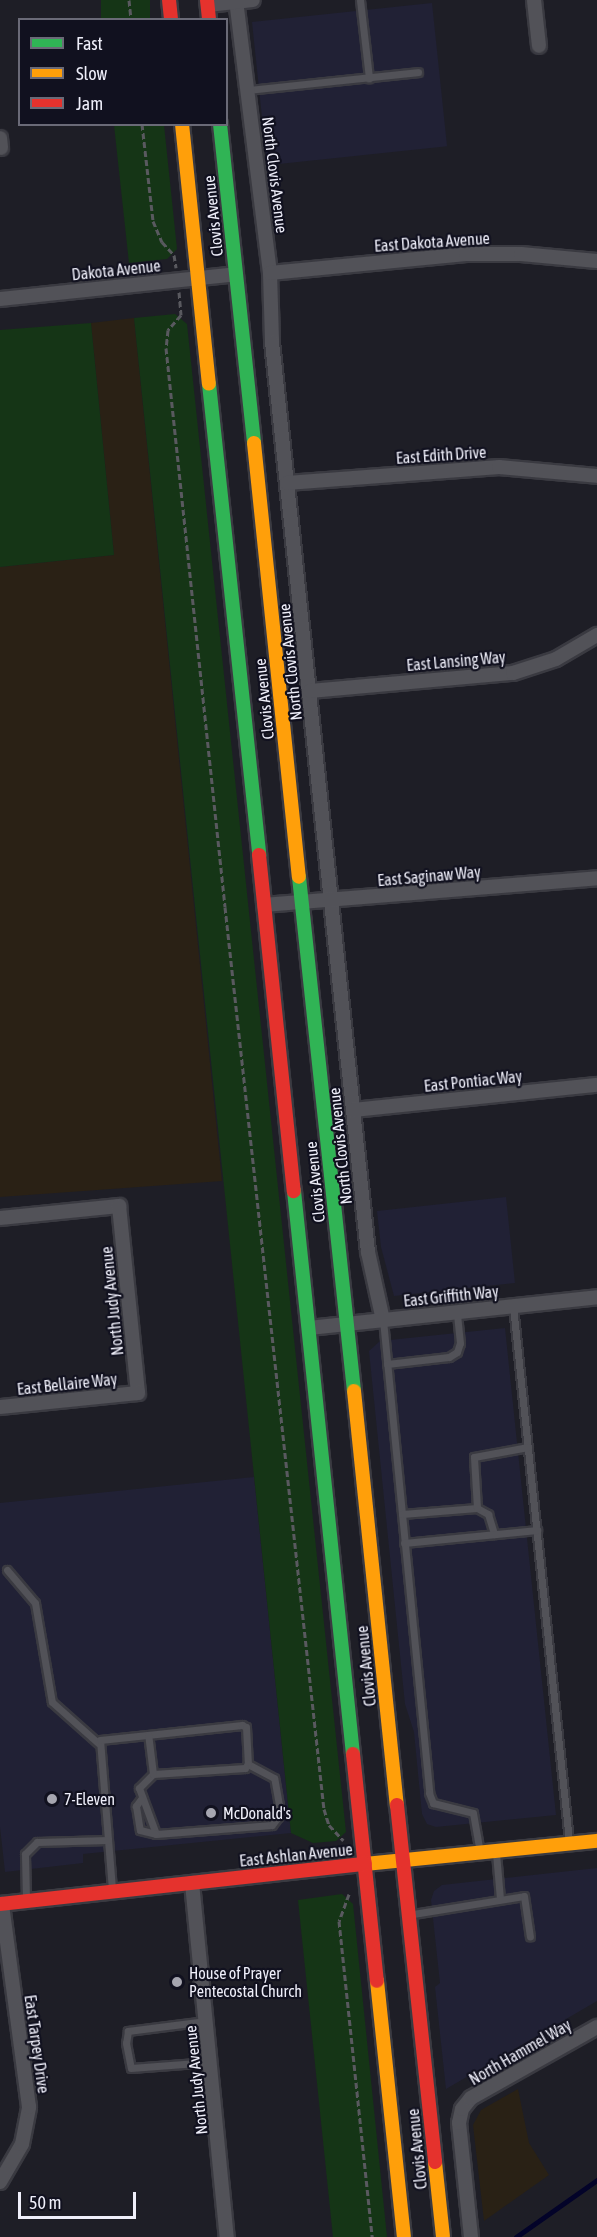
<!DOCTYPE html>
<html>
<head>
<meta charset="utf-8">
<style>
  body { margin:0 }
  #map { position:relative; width:597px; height:2237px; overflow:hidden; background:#1e1e26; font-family:"Asap Condensed",sans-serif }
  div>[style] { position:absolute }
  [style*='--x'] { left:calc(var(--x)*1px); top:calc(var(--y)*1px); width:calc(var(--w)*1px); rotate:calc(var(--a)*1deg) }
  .built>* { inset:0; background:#212135; transform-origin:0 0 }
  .industrial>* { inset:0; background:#292115 }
  .education>* { inset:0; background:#2a2115 }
  .green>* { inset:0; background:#153516; transform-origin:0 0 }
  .stream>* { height:4.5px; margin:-2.25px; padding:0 2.25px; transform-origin:2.25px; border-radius:2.25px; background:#030329 }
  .path>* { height:3px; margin-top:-1.5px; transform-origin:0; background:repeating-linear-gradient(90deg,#59595f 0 6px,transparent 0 9px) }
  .roads { filter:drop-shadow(2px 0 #3a3a41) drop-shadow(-2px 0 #3a3a41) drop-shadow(0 2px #3a3a41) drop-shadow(0 -2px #3a3a41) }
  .lane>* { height:7px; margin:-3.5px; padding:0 3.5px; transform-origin:3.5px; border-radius:3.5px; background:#525258 }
  .street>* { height:14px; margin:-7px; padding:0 7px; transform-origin:7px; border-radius:7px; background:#525258 }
  .fast>* { height:14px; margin:-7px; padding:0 7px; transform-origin:7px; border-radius:7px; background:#30b455 }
  .slow>* { height:14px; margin:-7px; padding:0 7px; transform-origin:7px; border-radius:7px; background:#ff9f0a }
  .jam>* { height:14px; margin:-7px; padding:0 7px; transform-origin:7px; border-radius:7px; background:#e5322d }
  .dots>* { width:16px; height:16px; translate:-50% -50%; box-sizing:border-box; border:3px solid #11111f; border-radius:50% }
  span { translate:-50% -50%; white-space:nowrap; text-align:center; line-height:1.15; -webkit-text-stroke:4.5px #11111f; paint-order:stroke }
  .street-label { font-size:16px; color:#efeffa }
  .poi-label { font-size:16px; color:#efeffa }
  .left { translate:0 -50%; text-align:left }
  .legend { position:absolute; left:18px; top:18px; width:210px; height:108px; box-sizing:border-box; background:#11111f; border:2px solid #6a6a77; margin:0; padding:8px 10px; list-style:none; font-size:18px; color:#efeffa }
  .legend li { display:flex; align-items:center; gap:12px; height:30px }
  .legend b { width:30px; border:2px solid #6a6a77 }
  .scale { position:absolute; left:18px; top:2192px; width:118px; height:27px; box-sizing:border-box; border:3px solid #efeffa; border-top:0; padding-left:8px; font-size:18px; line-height:21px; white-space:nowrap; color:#efeffa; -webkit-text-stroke:4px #11111f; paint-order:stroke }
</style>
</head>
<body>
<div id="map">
  <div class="built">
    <div style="left:432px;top:3px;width:144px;height:181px;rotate:84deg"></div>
    <div style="clip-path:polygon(506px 1197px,515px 1283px,394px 1296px,381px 1247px,377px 1211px)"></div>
    <div style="clip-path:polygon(505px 1328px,556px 1815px,436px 1827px,427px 1824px,422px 1814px,414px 1732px,405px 1704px,369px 1351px,380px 1341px)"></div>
    <div style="clip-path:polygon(254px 1477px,291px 1833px,83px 1854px,83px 1863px,5px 1872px,0 1827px,0 1503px)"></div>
    <div style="clip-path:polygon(597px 1868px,597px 2001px,446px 2089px,435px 1987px,440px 1983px,431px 1900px,434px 1891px,442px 1885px)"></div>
  </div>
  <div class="industrial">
    <div style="clip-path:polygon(518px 2089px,529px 2143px,549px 2175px,484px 2221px,473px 2125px,481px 2110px)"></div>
  </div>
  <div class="education">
    <div style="clip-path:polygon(134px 318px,222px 1181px,0 1197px,0 567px,114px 555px,91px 323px)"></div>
  </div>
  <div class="green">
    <div style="left:101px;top:0;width:49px;height:19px"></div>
    <div style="clip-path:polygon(114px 125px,164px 125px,177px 249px,167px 259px,129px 263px)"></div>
    <div style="clip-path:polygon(175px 314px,187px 324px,346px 1832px,336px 1841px,313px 1843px,291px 1833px,134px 318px)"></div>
    <div style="clip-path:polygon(91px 323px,114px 555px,0 567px,0 330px)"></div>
    <div style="clip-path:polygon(342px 1894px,353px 1904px,387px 2237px,333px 2237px,298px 1900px)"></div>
  </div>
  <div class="stream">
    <div style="--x:516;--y:2237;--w:99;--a:-35.1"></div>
  </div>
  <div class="path">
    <div style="--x:129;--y:0;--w:20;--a:84"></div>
    <div style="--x:142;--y:124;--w:98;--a:83.5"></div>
    <div style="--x:153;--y:221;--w:23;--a:67"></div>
    <div style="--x:162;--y:242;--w:18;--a:47"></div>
    <div style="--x:174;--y:255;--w:13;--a:81"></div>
    <div style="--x:179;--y:292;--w:23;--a:85"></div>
    <div style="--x:181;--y:315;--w:20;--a:131"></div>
    <div style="--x:168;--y:330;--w:18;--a:96"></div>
    <div style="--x:166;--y:348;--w:562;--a:83.97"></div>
    <div style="--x:225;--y:907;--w:907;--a:83.74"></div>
    <div style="--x:324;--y:1809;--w:17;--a:73"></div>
    <div style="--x:329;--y:1825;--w:21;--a:47"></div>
    <div style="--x:349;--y:1894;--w:29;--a:110"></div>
    <div style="--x:339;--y:1921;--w:318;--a:84"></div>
  </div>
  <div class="roads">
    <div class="lane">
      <div style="--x:360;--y:0;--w:79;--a:83.4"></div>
      <div style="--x:248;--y:90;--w:171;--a:-6"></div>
      <div style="--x:513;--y:1306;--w:538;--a:84.02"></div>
      <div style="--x:383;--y:1320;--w:475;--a:84.4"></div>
      <div style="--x:429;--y:1793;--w:11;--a:68"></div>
      <div style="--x:433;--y:1803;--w:41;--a:14"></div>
      <div style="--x:473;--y:1813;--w:39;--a:80"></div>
      <div style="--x:387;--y:1364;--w:62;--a:-6.4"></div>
      <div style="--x:449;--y:1357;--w:9;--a:-32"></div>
      <div style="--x:457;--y:1352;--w:9;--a:-72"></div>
      <div style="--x:460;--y:1343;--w:31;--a:-96"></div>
      <div style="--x:477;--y:1508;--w:13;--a:29"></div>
      <div style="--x:488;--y:1514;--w:21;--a:73"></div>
      <div style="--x:402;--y:1514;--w:75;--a:-4.6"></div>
      <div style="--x:477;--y:1508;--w:51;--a:-93.4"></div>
      <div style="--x:474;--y:1457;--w:55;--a:-10.5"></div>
      <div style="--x:404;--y:1543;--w:134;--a:-5.6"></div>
      <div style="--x:7;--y:1570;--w:43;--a:49.7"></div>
      <div style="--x:35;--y:1603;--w:100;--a:80.3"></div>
      <div style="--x:52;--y:1702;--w:62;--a:41.7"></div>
      <div style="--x:153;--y:1774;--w:20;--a:135"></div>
      <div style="--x:139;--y:1788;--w:49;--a:69.7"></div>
      <div style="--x:156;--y:1834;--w:116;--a:-4.4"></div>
      <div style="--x:272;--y:1825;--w:10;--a:-53"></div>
      <div style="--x:278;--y:1817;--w:12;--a:-85"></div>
      <div style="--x:279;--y:1805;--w:27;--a:-100"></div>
      <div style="--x:274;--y:1778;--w:30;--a:-152"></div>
      <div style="--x:141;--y:1799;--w:9;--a:126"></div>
      <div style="--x:136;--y:1806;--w:24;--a:81"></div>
      <div style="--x:140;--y:1830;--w:16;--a:14"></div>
      <div style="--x:496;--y:1853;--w:46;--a:85"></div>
      <div style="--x:112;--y:1889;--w:149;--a:-94.6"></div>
      <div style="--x:100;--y:1740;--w:143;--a:-6"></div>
      <div style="--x:242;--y:1725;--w:4;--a:27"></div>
      <div style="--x:246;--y:1727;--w:37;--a:87"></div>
      <div style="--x:248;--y:1764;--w:5;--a:127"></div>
      <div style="--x:245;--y:1768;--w:92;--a:176.3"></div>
      <div style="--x:153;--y:1774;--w:39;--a:-97"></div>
      <div style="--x:26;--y:1899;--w:45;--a:-91.3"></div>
      <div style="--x:25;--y:1854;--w:17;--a:-45"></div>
      <div style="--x:37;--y:1842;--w:71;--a:-1.6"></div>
      <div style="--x:413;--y:1914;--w:112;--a:-9.2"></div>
      <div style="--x:524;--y:1896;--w:41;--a:81.7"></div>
      <div style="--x:206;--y:2021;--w:79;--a:172.7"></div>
      <div style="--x:128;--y:2031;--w:12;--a:99"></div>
      <div style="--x:126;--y:2043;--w:25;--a:79"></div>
      <div style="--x:131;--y:2068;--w:79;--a:-4.3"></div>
    </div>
    <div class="street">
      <div style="--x:236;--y:0;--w:275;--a:82.9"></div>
      <div style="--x:270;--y:273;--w:69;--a:88.3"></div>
      <div style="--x:272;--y:342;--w:915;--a:83.98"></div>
      <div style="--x:368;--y:1252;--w:70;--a:77.6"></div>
      <div style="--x:534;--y:0;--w:46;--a:83.8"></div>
      <div style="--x:208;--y:5;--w:45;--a:-6.3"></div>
      <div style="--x:0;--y:138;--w:10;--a:84"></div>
      <div style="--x:270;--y:273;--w:197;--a:-5.5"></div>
      <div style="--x:466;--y:254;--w:55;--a:0"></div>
      <div style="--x:521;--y:254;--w:76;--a:5.3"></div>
      <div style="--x:0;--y:299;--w:237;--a:-6"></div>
      <div style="--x:287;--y:483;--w:213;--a:-4.3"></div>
      <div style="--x:499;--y:467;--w:98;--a:5.2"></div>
      <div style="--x:310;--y:691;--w:204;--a:-5.1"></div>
      <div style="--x:513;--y:673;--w:45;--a:-18"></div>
      <div style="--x:556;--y:659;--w:48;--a:-30.3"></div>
      <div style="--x:264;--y:905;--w:334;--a:-4.6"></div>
      <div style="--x:353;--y:1110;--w:245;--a:-5.9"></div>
      <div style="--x:0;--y:1218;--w:120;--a:-5.8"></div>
      <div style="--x:119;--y:1206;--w:188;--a:84.2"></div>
      <div style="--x:138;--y:1393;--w:139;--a:174.2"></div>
      <div style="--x:309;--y:1328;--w:290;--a:-6.1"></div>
      <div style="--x:192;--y:1883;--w:356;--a:84.4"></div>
      <div style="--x:0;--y:2182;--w:44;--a:-59.9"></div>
      <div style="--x:22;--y:2144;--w:38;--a:-79"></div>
      <div style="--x:29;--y:2107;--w:205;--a:-97.6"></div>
      <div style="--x:471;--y:2237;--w:115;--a:-96"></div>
      <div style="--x:459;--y:2123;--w:14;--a:-78"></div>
      <div style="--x:462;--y:2109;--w:14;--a:-51"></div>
      <div style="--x:471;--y:2098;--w:145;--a:-29.4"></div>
    </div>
    <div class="fast">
      <div style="--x:220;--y:124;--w:321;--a:83.9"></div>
      <div style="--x:209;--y:384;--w:474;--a:83.9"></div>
      <div style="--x:299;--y:877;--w:517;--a:83.89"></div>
      <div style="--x:294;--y:1191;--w:566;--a:84.02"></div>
    </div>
    <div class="slow">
      <div style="--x:182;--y:124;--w:261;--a:84.1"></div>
      <div style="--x:254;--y:443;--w:436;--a:84.1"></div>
      <div style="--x:354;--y:1391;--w:416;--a:84.1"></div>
      <div style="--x:365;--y:1864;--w:233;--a:-5.7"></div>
      <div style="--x:377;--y:1981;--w:257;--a:84"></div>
      <div style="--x:435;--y:2162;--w:75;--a:83.9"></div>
    </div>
    <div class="jam">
      <div style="--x:169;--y:0;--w:20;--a:84"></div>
      <div style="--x:207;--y:0;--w:20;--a:84"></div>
      <div style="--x:259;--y:855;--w:338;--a:84.1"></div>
      <div style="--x:353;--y:1754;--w:228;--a:84"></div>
      <div style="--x:397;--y:1805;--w:359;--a:83.9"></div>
      <div style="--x:0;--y:1904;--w:367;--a:-6.3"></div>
    </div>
  </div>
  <div class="dots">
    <div style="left:52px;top:1799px;background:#a6a6b0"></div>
    <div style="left:211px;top:1813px;background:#a6a6b0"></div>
    <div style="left:177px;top:1982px;background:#a6a6b0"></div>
  </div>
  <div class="street-label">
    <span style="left:275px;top:175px;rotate:83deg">North Clovis Avenue</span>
    <span style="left:213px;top:216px;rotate:-96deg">Clovis Avenue</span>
    <span style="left:432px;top:242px;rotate:-4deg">East Dakota Avenue</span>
    <span style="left:116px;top:270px;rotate:-6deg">Dakota Avenue</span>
    <span style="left:441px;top:455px;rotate:-4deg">East Edith Drive</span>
    <span style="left:456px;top:661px;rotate:-5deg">East Lansing Way</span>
    <span style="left:290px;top:662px;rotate:-96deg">North Clovis Avenue</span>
    <span style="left:264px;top:699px;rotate:-96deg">Clovis Avenue</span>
    <span style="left:429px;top:876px;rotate:-5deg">East Saginaw Way</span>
    <span style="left:473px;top:1081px;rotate:-6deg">East Pontiac Way</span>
    <span style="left:340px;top:1146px;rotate:-96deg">North Clovis Avenue</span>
    <span style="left:315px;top:1182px;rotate:-96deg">Clovis Avenue</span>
    <span style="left:451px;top:1296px;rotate:-6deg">East Griffith Way</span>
    <span style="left:112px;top:1301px;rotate:-96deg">North Judy Avenue</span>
    <span style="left:67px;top:1384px;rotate:-6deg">East Bellaire Way</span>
    <span style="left:366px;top:1666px;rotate:-96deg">Clovis Avenue</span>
    <span style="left:296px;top:1855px;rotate:-6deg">East Ashlan Avenue</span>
    <span style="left:37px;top:2044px;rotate:82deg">East Tarpey Drive</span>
    <span style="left:520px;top:2052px;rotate:-30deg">North Hammel Way</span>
    <span style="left:196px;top:2080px;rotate:-96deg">North Judy Avenue</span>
    <span style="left:417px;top:2149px;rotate:-96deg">Clovis Avenue</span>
  </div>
  <div class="poi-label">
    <span class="left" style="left:64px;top:1799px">7-Eleven</span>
    <span class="left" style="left:223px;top:1813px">McDonald's</span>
    <span class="left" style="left:189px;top:1982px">House of Prayer<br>Pentecostal Church</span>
  </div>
  <ul class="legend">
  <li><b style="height:8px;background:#30b455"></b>Fast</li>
  <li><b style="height:8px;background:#ff9f0a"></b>Slow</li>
  <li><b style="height:8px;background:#e5322d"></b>Jam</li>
  </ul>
  <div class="scale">50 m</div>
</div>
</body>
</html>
